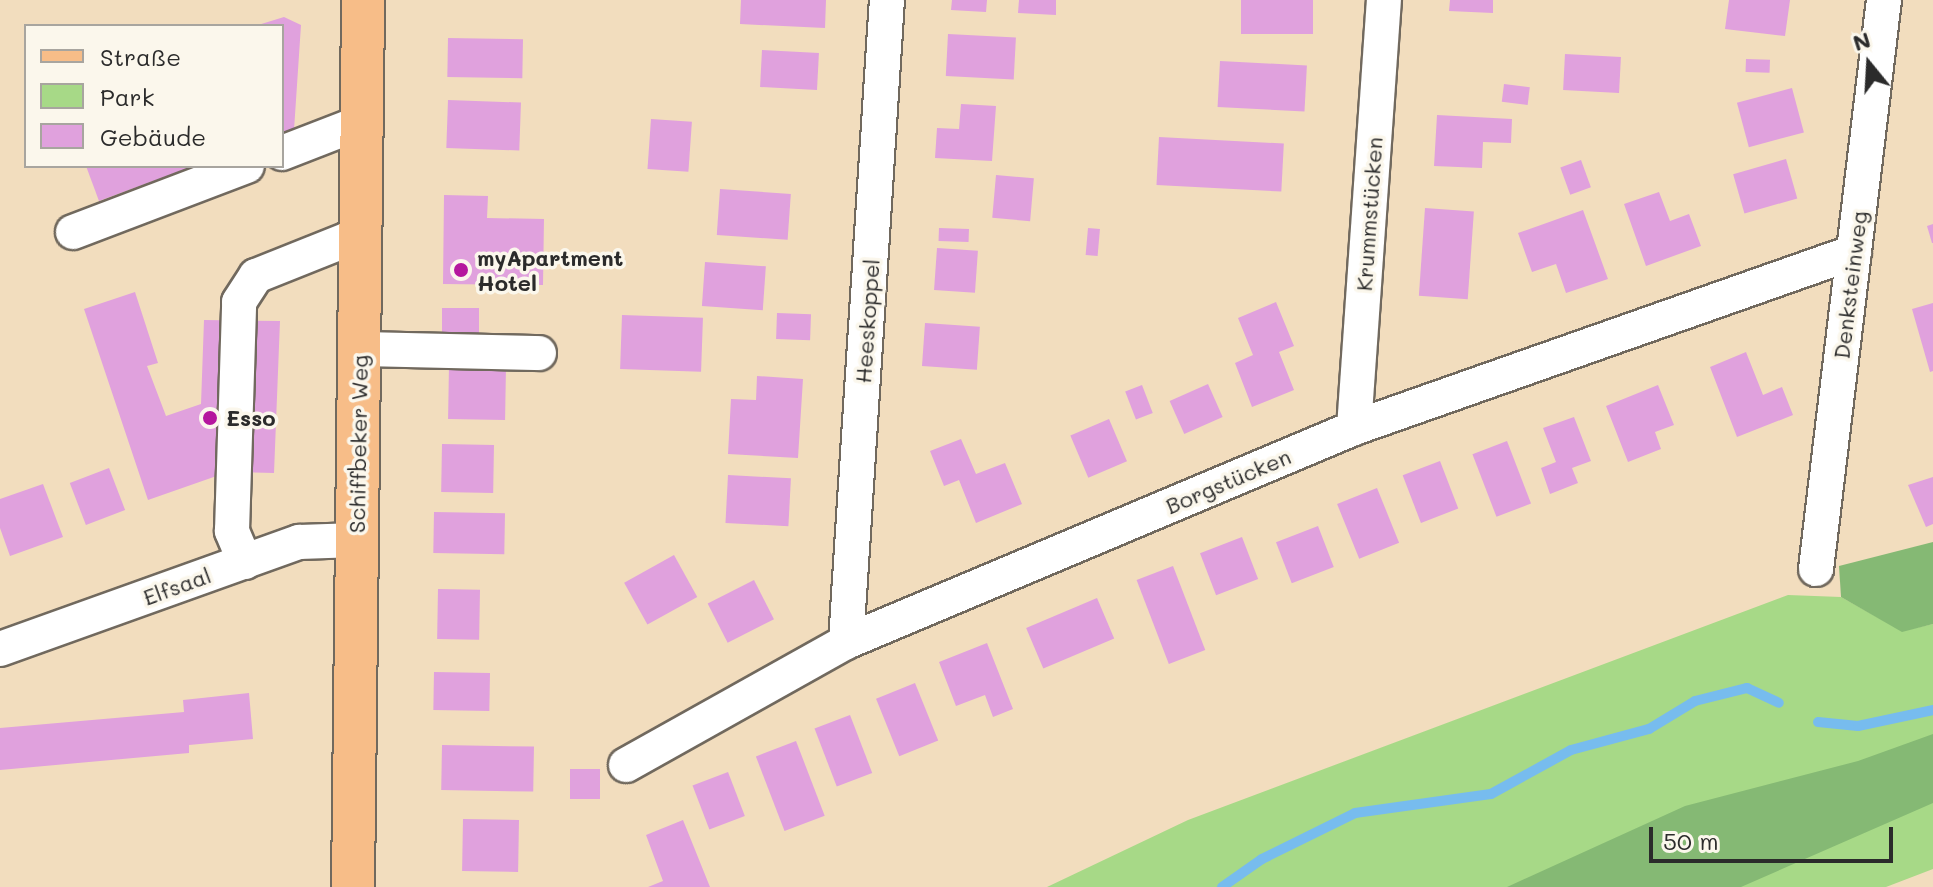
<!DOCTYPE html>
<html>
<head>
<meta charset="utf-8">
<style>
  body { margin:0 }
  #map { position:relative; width:1933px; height:887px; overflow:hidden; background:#f2ddbe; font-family:Mali,sans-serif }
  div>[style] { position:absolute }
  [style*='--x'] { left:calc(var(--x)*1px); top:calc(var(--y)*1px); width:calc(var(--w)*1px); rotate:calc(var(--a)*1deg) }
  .green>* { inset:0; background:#a7d987 }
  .forest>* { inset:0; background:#85b974 }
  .stream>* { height:10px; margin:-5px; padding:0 5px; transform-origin:5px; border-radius:5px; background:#77bcee }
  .building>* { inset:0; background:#e0a1dd; transform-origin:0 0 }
  .roads { filter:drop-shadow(2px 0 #71695e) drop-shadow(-2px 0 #71695e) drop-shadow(0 2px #71695e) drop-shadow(0 -2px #71695e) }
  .minor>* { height:34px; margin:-17px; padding:0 17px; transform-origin:17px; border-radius:17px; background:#fff }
  .major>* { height:42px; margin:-21px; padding:0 21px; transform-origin:21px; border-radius:21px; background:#f7bd88 }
  .dots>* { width:22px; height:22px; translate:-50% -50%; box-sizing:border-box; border:4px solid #fbf7ec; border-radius:50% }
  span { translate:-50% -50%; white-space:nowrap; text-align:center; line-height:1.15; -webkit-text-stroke:7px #fbf7ec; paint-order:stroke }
  .street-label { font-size:22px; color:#2b2b2b }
  .poi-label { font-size:22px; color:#2b2b2b; font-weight:700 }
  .left { translate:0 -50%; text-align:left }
  .legend { position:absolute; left:24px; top:24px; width:260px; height:144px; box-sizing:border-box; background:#fbf7ec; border:2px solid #a8a59f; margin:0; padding:10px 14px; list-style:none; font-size:24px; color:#2b2b2b }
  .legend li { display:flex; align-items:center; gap:16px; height:40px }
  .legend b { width:40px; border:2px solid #a8a59f }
  .north { position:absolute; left:1829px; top:24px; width:80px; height:80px; -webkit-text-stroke:6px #fbf7ec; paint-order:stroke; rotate:342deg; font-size:22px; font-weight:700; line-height:32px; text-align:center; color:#2b2b2b }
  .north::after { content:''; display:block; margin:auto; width:28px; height:36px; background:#2b2b2b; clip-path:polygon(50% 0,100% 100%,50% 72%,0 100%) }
  .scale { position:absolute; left:1649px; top:827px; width:244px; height:36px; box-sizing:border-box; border:4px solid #2b2b2b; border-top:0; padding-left:10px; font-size:24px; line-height:28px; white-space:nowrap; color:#2b2b2b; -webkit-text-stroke:6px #fbf7ec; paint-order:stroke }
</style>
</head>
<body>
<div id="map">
  <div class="green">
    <div style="clip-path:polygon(1788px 595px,1841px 597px,1902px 631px,1933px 624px,1933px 869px,1886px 887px,1047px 887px,1188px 820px)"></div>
  </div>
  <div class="forest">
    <div style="clip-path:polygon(1933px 542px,1933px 624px,1902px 632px,1841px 597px,1839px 566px)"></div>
    <div style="clip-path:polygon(1933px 734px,1933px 803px,1741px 887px,1507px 887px,1685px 806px,1858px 761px)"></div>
  </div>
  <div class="stream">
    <div style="--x:1818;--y:722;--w:40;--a:5.7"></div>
    <div style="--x:1858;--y:726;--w:77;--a:-12"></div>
    <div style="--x:1222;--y:887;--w:49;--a:-35"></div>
    <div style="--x:1262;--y:859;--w:104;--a:-26.3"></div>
    <div style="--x:1355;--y:813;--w:137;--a:-8"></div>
    <div style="--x:1491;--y:794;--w:91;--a:-28.8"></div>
    <div style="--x:1571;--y:750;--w:81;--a:-15.1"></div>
    <div style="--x:1649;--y:729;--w:54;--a:-31.3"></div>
    <div style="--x:1695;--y:701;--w:54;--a:-14"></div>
    <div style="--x:1747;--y:688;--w:35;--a:25"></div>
  </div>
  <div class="building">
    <div style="clip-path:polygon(741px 0,826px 0,825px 28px,740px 24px)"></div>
    <div style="clip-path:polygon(952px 0,987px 0,986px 12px,951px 10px)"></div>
    <div style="clip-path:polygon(1019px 0,1056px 0,1056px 15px,1018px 13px)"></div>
    <div style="left:1241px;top:0;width:72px;height:34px"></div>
    <div style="clip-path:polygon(1450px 0,1493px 0,1493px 13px,1449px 11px)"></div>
    <div style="clip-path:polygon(1729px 0,1790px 0,1785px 36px,1725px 29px)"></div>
    <div style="clip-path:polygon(284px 17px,301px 25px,294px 130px,282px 134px,282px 26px,258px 25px)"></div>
    <div style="left:948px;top:34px;width:68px;height:42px;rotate:3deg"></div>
    <div style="left:448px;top:38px;width:75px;height:39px;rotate:1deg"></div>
    <div style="left:762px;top:50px;width:57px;height:37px;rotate:3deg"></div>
    <div style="left:1565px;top:54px;width:56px;height:36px;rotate:3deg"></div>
    <div style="left:1746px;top:59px;width:24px;height:13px;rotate:2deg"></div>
    <div style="left:1220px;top:61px;width:87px;height:46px;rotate:3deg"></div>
    <div style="left:1504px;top:84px;width:26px;height:18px;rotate:7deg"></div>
    <div style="left:1792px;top:88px;width:46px;height:57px;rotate:75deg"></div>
    <div style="left:448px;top:100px;width:73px;height:48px;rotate:2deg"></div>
    <div style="clip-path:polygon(961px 104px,996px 106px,992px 161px,935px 158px,937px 128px,959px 129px)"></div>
    <div style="clip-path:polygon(1437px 115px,1512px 119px,1511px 143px,1483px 142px,1482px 168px,1434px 166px)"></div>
    <div style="left:651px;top:119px;width:41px;height:50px;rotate:4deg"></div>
    <div style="left:1159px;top:137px;width:125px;height:48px;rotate:3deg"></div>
    <div style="left:1786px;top:159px;width:41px;height:55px;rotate:74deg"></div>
    <div style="left:1581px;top:160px;width:29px;height:22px;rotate:70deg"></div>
    <div style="clip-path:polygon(86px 166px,194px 166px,99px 201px)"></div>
    <div style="left:996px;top:175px;width:38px;height:43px;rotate:5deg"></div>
    <div style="left:720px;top:189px;width:71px;height:46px;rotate:4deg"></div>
    <div style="clip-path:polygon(1659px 192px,1670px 221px,1689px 214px,1701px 246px,1646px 266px,1624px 204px)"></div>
    <div style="clip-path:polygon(444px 195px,488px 196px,487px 218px,544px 219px,543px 285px,443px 284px)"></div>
    <div style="left:1425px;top:208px;width:49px;height:88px;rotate:4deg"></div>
    <div style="clip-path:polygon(1583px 210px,1608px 279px,1566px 293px,1556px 264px,1532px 272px,1518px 233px)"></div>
    <div style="clip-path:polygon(1933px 224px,1933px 243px,1932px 243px,1927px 226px)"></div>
    <div style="left:939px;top:228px;width:30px;height:13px;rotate:2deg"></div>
    <div style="left:1088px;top:228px;width:12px;height:27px;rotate:5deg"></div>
    <div style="left:937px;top:248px;width:41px;height:42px;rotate:4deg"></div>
    <div style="left:705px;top:262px;width:61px;height:44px;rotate:4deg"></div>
    <div style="clip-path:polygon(135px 292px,158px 363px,147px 366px,166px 416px,201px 404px,204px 320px,280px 321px,274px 473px,228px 472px,148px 500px,84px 309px)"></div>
    <div style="clip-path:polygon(1276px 302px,1294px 346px,1279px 352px,1294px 390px,1252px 407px,1235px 363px,1253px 355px,1238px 318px)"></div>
    <div style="clip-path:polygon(1933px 303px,1933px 371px,1930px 372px,1912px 309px)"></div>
    <div style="left:442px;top:308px;width:37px;height:36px"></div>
    <div style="left:777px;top:313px;width:34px;height:26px;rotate:2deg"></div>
    <div style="left:622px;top:315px;width:81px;height:54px;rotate:2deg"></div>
    <div style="left:925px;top:323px;width:55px;height:43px;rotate:4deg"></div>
    <div style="clip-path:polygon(1746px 352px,1763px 395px,1782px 387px,1793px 415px,1737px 437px,1710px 367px)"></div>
    <div style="left:449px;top:366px;width:57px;height:53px;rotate:1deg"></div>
    <div style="clip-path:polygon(757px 376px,803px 379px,798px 458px,728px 454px,731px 399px,756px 400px)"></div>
    <div style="left:1208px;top:384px;width:36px;height:42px;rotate:66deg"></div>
    <div style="left:1142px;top:385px;width:30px;height:18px;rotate:69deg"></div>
    <div style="clip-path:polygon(1658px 385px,1674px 425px,1655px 432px,1661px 449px,1628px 462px,1606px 406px)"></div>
    <div style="clip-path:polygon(1574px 417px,1591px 461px,1572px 468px,1578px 483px,1550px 494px,1541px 468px,1556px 462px,1543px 428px)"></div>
    <div style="left:1109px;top:419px;width:46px;height:42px;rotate:67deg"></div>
    <div style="clip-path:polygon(961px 439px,976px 474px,1005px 463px,1022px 504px,976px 523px,959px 480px,944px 486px,930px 451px)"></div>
    <div style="left:1507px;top:441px;width:67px;height:37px;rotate:69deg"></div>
    <div style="left:442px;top:444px;width:52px;height:48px;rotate:1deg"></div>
    <div style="left:1440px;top:461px;width:51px;height:40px;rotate:69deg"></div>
    <div style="left:109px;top:468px;width:45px;height:42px;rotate:69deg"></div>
    <div style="left:728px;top:475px;width:63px;height:48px;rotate:3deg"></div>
    <div style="clip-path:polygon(1933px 477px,1933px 524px,1926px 527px,1908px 485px)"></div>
    <div style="clip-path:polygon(43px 484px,63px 537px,10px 556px,0 528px,0 499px)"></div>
    <div style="left:1377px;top:488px;width:59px;height:43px;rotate:68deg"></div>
    <div style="left:434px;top:512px;width:71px;height:41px;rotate:1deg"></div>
    <div style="left:1318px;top:526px;width:44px;height:45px;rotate:69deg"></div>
    <div style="left:1242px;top:537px;width:45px;height:45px;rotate:69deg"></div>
    <div style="left:674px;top:555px;width:48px;height:57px;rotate:61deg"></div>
    <div style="left:1173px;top:566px;width:90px;height:39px;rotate:69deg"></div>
    <div style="left:754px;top:580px;width:44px;height:52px;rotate:63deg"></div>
    <div style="left:438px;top:589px;width:42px;height:50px;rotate:1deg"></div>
    <div style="left:1097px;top:598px;width:44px;height:77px;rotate:67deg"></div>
    <div style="clip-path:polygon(987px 643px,1013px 709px,993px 717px,985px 695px,956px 706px,939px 662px)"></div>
    <div style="left:434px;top:672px;width:56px;height:38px;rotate:1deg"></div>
    <div style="left:915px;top:683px;width:62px;height:42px;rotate:68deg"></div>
    <div style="clip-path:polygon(249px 693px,253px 739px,189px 745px,189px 753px,0 770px,0 728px,184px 712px,183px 700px)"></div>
    <div style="left:850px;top:715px;width:62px;height:38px;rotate:69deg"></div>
    <div style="left:796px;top:741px;width:80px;height:43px;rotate:69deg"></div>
    <div style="left:442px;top:745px;width:92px;height:45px;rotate:1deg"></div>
    <div style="left:570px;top:769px;width:30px;height:30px"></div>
    <div style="left:728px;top:772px;width:47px;height:38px;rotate:69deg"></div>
    <div style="left:463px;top:819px;width:56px;height:52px;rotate:1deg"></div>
    <div style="clip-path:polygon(683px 820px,710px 887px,648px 887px,663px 881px,646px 835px)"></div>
  </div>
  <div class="roads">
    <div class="minor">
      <div style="--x:282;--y:153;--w:86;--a:-21.2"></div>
      <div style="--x:73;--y:232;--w:186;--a:-20.8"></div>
      <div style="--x:359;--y:349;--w:180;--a:1.3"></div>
      <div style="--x:1354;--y:428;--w:429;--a:-86"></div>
      <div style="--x:245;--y:562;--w:34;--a:-113"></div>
      <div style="--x:232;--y:531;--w:229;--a:-88.2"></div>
      <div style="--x:239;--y:302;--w:31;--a:-57"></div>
      <div style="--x:256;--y:276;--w:113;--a:-21.8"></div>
      <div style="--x:1816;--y:569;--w:573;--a:-83.19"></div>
      <div style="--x:846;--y:642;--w:643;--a:-86.35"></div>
      <div style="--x:0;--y:649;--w:318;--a:-19.7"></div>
      <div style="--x:299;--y:542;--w:58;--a:-2"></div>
      <div style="--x:626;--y:765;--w:252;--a:-29.2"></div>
      <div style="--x:846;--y:642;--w:551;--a:-22.84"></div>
      <div style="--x:1354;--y:428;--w:530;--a:-19.39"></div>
    </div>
    <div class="major">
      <div style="--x:353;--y:887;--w:887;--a:-89.35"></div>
    </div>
  </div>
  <div class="dots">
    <div style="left:461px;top:270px;background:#b5179e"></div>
    <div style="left:210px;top:418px;background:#b5179e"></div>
  </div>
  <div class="street-label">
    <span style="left:1369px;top:214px;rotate:-86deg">Krummstücken</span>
    <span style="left:1850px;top:285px;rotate:-83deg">Denksteinweg</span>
    <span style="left:867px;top:321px;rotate:-86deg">Heeskoppel</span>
    <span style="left:358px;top:444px;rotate:-89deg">Schiffbeker Weg</span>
    <span style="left:1228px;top:481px;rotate:-23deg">Borgstücken</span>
    <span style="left:177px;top:586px;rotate:-20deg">Elfsaal</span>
  </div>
  <div class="poi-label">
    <span class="left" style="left:477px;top:270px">myApartment<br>Hotel</span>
    <span class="left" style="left:226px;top:418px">Esso</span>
  </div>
  <ul class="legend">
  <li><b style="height:10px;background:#f7bd88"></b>Straße</li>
  <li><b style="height:22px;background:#a7d987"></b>Park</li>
  <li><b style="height:22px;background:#e0a1dd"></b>Gebäude</li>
  </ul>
  <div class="north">N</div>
  <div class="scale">50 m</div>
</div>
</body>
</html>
